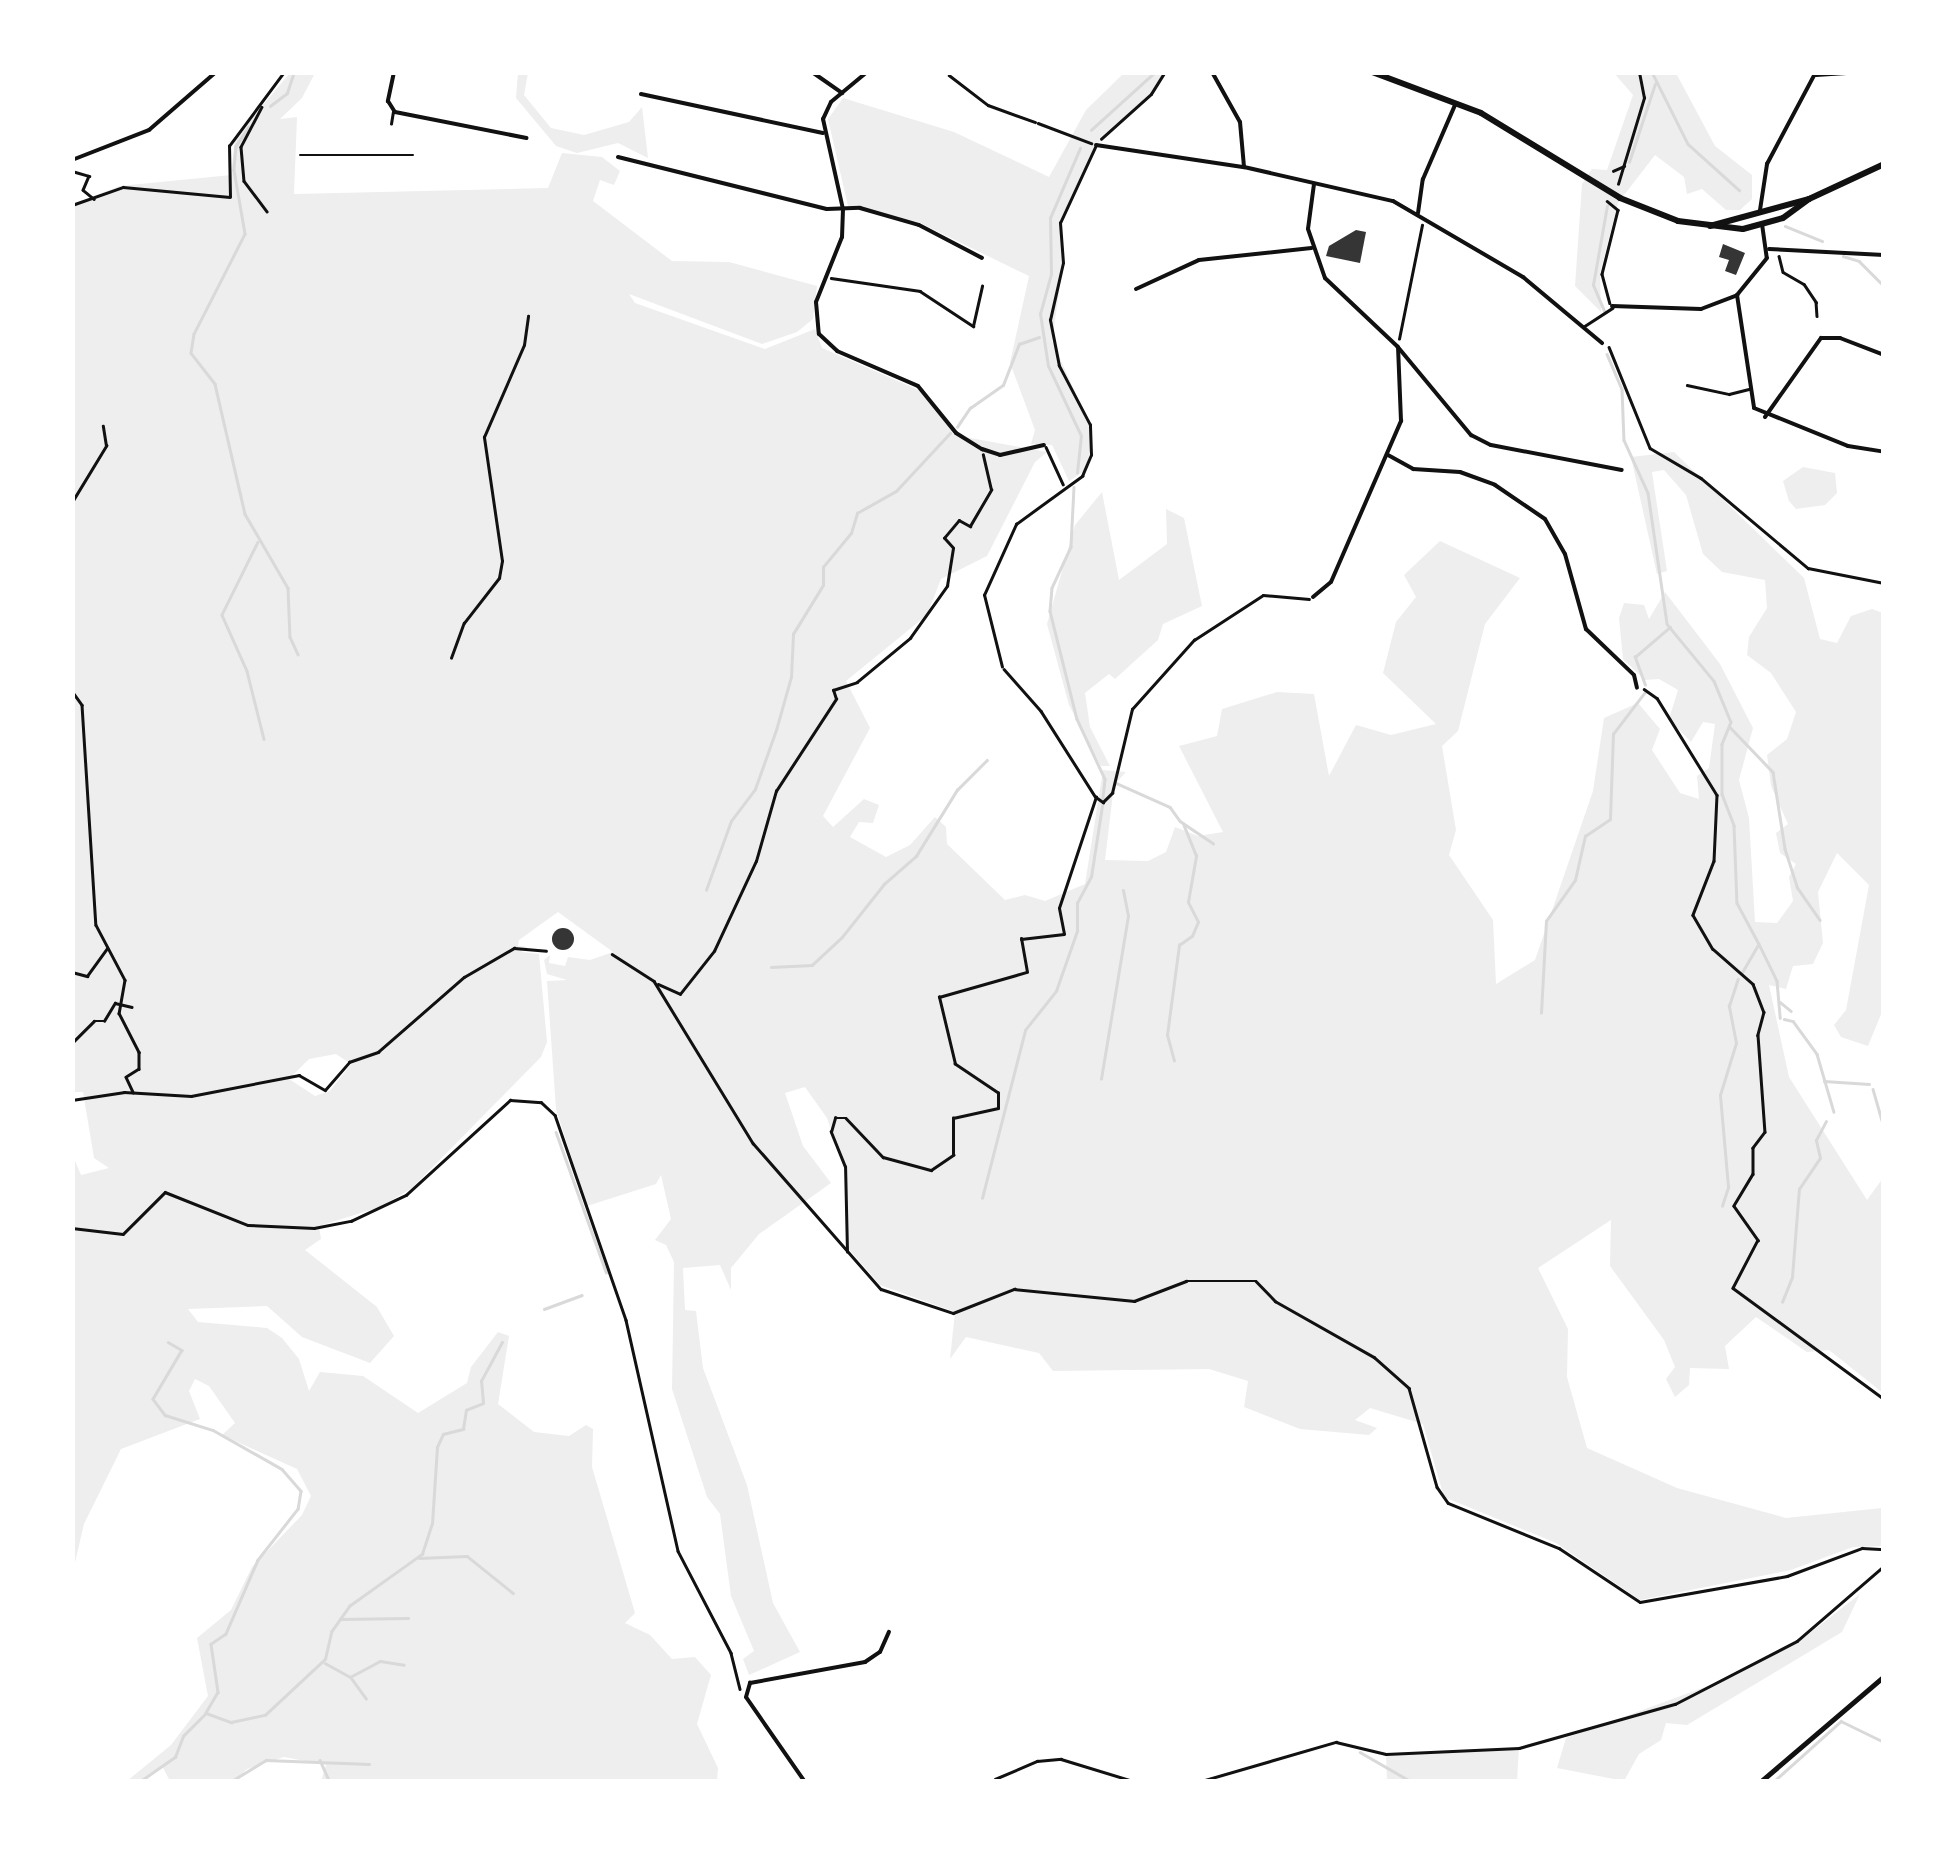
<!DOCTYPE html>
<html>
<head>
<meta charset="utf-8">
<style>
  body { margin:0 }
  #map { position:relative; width:1956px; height:1854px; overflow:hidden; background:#fff; font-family:"Noto Serif",serif }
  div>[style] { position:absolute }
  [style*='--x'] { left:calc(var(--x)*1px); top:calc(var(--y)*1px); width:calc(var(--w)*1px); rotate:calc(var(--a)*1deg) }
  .green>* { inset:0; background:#eee }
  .stream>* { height:2.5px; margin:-1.25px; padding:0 1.25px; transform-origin:1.25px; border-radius:1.25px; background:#d9d9d9 }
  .building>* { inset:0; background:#353535 }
  .round { border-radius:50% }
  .path>* { height:2.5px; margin:-1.25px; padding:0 1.25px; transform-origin:1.25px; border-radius:1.25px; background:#111 }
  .service>* { height:2.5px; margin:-1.25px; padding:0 1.25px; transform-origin:1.25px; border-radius:1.25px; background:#111 }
  .minor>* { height:4px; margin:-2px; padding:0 2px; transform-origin:2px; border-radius:2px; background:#111 }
  .tertiary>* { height:5px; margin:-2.5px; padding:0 2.5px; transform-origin:2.5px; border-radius:2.5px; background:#111 }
  .secondary>* { height:6px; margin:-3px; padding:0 3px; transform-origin:3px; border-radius:3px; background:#111 }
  span { translate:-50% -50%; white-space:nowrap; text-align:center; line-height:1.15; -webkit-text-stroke:8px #fff; paint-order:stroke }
  .frame { position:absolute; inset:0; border:75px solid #fff; pointer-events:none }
</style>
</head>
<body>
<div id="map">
  <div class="green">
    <div style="clip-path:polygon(evenodd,290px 73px,315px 73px,302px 98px,280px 119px,297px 117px,294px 194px,548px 188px,562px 153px,602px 157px,620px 171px,614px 185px,600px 180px,593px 201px,672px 261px,729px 262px,817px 286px,813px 319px,797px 332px,762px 344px,629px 294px,635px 303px,765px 349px,815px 329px,822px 348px,923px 392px,954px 435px,1047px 452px,1035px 462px,987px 556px,941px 579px,927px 615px,846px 681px,870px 728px,823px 816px,833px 827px,864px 799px,879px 805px,873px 823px,859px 822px,850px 837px,886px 857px,910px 845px,935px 817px,946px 827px,947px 844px,1005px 900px,1025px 895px,1045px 901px,1085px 884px,1103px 770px,1126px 772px,1114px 785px,1105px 860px,1148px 861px,1166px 852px,1175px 827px,1198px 836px,1223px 832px,1179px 746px,1217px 736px,1222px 709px,1277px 692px,1314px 694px,1329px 776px,1356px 725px,1391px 735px,1436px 724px,1383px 673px,1396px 622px,1416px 597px,1404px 575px,1440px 541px,1520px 578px,1485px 624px,1458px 731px,1442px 746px,1456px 830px,1449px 855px,1493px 920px,1496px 984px,1535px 960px,1593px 791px,1604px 718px,1638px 703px,1660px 729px,1652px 750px,1680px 793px,1699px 799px,1697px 776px,1709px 768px,1715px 724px,1703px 722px,1691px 742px,1669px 719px,1678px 690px,1659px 679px,1645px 680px,1623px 659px,1619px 618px,1624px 603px,1644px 605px,1649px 619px,1665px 592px,1720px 664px,1753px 728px,1739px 780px,1749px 818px,1755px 922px,1777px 923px,1793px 901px,1789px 877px,1796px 864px,1780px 853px,1776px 833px,1788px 824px,1771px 786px,1767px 755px,1787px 739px,1796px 712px,1771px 673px,1747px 655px,1749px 637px,1767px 608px,1765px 580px,1722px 572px,1703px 554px,1686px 495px,1664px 470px,1652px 472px,1667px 571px,1657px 574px,1631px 457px,1674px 452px,1804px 578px,1820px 639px,1837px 643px,1851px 616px,1872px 609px,1883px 613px,1884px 1007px,1868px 1046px,1841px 1037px,1834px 1025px,1846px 1010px,1869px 885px,1837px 853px,1818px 892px,1823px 943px,1813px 964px,1793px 966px,1786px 989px,1769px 985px,1789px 1077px,1867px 1200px,1883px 1178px,1883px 1393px,1829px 1350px,1807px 1352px,1756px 1317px,1725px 1346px,1729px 1369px,1690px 1368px,1689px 1385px,1675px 1397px,1666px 1379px,1675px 1367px,1664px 1340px,1610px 1266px,1611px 1220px,1538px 1268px,1568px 1329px,1567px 1377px,1587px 1448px,1677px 1488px,1786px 1518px,1882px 1508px,1883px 1546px,1853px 1547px,1791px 1570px,1640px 1600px,1556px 1543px,1444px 1497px,1423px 1424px,1370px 1408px,1355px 1420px,1377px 1428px,1369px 1435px,1300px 1429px,1244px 1407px,1248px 1381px,1209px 1369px,1053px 1371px,1039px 1353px,966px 1337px,950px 1359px,955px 1312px,880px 1285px,848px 1248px,846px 1173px,827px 1118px,805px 1087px,785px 1093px,803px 1146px,831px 1183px,759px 1234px,731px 1268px,731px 1290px,720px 1265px,683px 1268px,685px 1310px,696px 1311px,703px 1368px,747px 1485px,773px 1603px,800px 1652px,749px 1675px,743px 1659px,754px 1651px,731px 1596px,720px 1514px,707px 1497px,672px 1389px,674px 1262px,666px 1245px,655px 1240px,671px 1219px,661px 1175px,656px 1184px,587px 1206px,556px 1109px,547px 981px,567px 980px,547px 974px,544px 960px,550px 955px,549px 963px,565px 966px,568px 957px,590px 960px,613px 952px,558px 912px,519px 940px,518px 946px,527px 947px,521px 952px,539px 954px,547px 1042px,541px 1057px,412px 1188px,380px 1207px,319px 1226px,321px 1239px,305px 1250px,377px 1307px,394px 1336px,370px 1363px,302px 1337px,267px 1306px,188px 1309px,198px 1322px,267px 1328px,282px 1338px,299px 1359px,309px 1391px,320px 1372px,363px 1376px,418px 1413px,467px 1383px,471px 1367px,498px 1332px,509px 1336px,498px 1404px,534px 1432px,569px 1436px,586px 1425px,593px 1429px,592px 1467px,635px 1613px,625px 1623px,650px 1635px,672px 1659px,695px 1657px,711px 1675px,697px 1724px,718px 1768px,717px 1781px,321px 1781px,326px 1765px,284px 1757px,247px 1769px,234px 1781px,170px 1781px,162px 1766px,145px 1781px,127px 1781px,171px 1745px,208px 1696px,197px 1638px,231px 1610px,252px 1567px,302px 1515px,311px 1496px,297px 1469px,222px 1435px,235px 1423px,209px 1386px,195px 1379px,189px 1391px,200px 1419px,121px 1449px,84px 1524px,73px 1571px,73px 1156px,81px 1175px,109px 1168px,94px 1158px,83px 1092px,72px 1092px,73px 204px,120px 186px,231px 175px,235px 138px,290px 73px,336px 1054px,351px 1064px,330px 1091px,315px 1096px,289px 1079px,309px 1059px,336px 1054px)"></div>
    <div style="clip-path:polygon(518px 73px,528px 73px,524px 95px,551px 128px,584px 135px,629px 122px,642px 107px,648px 158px,618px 143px,577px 153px,556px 146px,516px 98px)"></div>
    <div style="clip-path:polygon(1124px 73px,1165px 73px,1151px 94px,1096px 145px,1060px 223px,1063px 263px,1052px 341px,1090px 425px,1091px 445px,1086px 470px,1069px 481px,1052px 445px,1031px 444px,1035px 430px,1010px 363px,1029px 276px,918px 222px,848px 206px,828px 119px,843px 98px,954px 132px,1049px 177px,1086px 110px)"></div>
    <div style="clip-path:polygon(1614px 73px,1676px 73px,1715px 146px,1752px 175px,1752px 199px,1740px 210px,1726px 210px,1702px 189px,1687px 194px,1684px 177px,1655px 155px,1618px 203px,1600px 273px,1601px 312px,1575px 286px,1582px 184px,1592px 169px,1607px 170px,1633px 95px)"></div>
    <div style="clip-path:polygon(1803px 467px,1835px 473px,1837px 493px,1825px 505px,1796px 509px,1789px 501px,1783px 481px)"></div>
    <div style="clip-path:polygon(1102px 492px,1119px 580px,1167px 544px,1166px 509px,1184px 518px,1202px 606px,1163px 624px,1158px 640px,1115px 679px,1109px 674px,1085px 693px,1090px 727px,1110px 766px,1101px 766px,1069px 705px,1047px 624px,1075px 525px)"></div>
    <div style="clip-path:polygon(1860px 1594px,1842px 1632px,1687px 1725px,1666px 1723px,1661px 1740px,1639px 1754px,1624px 1781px,1557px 1768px,1566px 1738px,1735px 1676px,1797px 1643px)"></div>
    <div style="clip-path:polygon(1519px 1748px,1517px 1781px,1387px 1781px,1386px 1754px)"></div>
  </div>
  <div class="stream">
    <div style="--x:1652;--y:72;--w:80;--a:63.4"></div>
    <div style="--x:1688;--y:144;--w:69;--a:42"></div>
    <div style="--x:270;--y:106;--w:21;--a:-37"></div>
    <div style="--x:287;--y:93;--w:22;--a:-72"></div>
    <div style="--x:249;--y:127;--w:23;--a:124"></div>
    <div style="--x:236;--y:146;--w:24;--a:95"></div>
    <div style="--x:234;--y:170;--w:65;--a:80.2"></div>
    <div style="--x:245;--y:234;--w:112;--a:117"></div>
    <div style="--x:194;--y:334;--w:19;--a:99"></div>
    <div style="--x:191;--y:353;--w:39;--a:52"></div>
    <div style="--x:215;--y:384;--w:133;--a:77"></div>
    <div style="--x:245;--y:514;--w:86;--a:59.8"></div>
    <div style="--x:288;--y:588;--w:49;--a:87.7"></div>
    <div style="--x:290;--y:637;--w:19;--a:65"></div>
    <div style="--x:1091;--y:130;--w:86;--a:-42.2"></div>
    <div style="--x:1629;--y:162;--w:82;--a:-71.6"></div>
    <div style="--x:1785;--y:226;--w:40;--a:22"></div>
    <div style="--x:1843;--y:256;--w:17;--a:17"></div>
    <div style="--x:1859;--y:261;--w:35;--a:45"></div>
    <div style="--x:1604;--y:311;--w:28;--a:-113"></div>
    <div style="--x:1593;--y:285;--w:80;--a:-80"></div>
    <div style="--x:1607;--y:354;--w:38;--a:67"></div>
    <div style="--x:1622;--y:389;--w:51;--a:87.8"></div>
    <div style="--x:1624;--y:440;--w:58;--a:65.6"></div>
    <div style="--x:1648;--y:493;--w:132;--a:81.7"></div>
    <div style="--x:1667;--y:624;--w:74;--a:50.5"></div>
    <div style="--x:1714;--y:681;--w:44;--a:67.5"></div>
    <div style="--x:1731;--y:722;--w:24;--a:112"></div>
    <div style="--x:1722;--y:744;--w:50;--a:90"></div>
    <div style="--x:1722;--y:794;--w:34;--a:69"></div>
    <div style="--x:1734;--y:826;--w:77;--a:87.8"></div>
    <div style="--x:1737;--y:903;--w:47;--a:61.8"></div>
    <div style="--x:1759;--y:944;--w:34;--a:120"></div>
    <div style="--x:957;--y:427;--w:23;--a:-56"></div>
    <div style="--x:970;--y:408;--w:40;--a:-34.9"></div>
    <div style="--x:1003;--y:385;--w:44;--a:-68.7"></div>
    <div style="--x:1019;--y:344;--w:21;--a:-19"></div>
    <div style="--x:1077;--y:473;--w:37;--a:-84"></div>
    <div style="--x:1081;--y:436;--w:77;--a:-115.2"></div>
    <div style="--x:1048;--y:366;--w:53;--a:-98.7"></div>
    <div style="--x:1040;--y:314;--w:41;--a:-74.6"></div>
    <div style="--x:1051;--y:274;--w:56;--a:-91"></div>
    <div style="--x:1050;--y:218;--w:76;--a:-66.8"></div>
    <div style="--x:1074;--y:487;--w:60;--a:92.9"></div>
    <div style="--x:1071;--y:547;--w:45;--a:114.9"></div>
    <div style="--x:1052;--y:588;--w:23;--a:95"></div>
    <div style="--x:1050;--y:611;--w:111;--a:76"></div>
    <div style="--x:1077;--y:719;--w:66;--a:65"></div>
    <div style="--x:1105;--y:779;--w:19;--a:96"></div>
    <div style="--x:258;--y:542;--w:81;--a:116.3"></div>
    <div style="--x:222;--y:615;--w:61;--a:65.9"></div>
    <div style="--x:247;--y:671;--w:70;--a:76"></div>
    <div style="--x:1645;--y:685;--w:30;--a:-110"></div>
    <div style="--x:1635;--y:657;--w:46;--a:-40.6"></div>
    <div style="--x:1730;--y:727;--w:62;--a:46.3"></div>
    <div style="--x:1773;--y:772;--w:78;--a:81.1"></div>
    <div style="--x:1785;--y:849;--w:40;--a:72"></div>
    <div style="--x:1797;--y:887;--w:40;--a:55.1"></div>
    <div style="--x:1116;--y:783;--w:59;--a:24"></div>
    <div style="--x:1170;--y:807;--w:17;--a:54"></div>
    <div style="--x:1180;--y:821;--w:40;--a:34"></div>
    <div style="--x:706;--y:890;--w:73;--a:-70.1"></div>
    <div style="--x:731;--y:821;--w:40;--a:-53"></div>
    <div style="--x:755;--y:789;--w:63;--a:-70.4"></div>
    <div style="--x:776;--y:730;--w:55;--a:-74.2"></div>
    <div style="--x:791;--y:677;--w:43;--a:-87.3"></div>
    <div style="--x:793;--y:634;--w:57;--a:-58.5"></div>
    <div style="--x:823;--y:585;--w:18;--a:-90"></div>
    <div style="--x:823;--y:567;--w:44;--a:-50.5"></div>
    <div style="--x:851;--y:533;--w:21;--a:-73"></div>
    <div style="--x:857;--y:513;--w:45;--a:-29.4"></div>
    <div style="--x:896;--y:491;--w:79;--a:-47"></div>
    <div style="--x:1760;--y:946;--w:39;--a:64"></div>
    <div style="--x:1777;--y:981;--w:37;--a:85"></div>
    <div style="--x:771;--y:967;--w:41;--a:-2.8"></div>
    <div style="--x:812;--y:965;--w:41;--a:-43"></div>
    <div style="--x:842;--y:937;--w:68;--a:-51.6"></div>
    <div style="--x:884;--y:884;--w:43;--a:-41.2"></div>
    <div style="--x:916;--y:856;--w:78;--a:-58.2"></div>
    <div style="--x:957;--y:790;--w:42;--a:-45"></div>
    <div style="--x:1780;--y:1002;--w:14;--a:39"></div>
    <div style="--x:1541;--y:1013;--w:92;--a:-86.9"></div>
    <div style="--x:1546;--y:921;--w:50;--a:-54.7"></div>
    <div style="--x:1575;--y:880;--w:45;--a:-77.2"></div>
    <div style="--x:1585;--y:836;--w:30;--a:-34"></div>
    <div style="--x:1610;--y:819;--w:85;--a:-88"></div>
    <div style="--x:1613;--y:734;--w:53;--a:-52.7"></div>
    <div style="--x:1784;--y:1019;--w:9;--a:13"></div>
    <div style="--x:1793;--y:1021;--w:41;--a:54"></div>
    <div style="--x:1817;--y:1054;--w:60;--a:73.7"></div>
    <div style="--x:1174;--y:1061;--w:27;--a:-105"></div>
    <div style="--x:1167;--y:1035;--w:91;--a:-82.4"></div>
    <div style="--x:1179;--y:945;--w:16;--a:-35"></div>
    <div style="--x:1192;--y:936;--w:15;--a:-67"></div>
    <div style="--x:1198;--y:922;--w:22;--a:-117"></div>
    <div style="--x:1188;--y:902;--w:47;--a:-80.1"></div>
    <div style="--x:1196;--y:856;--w:35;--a:-112"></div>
    <div style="--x:1101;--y:1079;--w:165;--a:-80.6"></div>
    <div style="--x:1128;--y:916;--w:26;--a:-101"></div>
    <div style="--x:1824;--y:1081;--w:45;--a:3.8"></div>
    <div style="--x:1873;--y:1089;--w:40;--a:74"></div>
    <div style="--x:556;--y:1132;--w:149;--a:70.3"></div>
    <div style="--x:982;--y:1198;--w:173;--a:-75.6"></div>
    <div style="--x:1025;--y:1030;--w:50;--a:-51.5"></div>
    <div style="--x:1056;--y:991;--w:64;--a:-70.7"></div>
    <div style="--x:1077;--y:931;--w:28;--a:-90"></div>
    <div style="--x:1077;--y:903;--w:30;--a:-62"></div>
    <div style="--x:1091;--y:877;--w:72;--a:-81.2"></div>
    <div style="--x:1722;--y:1206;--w:20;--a:-72"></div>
    <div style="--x:1728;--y:1187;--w:92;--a:-95"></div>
    <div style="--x:1720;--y:1095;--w:54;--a:-72.9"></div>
    <div style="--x:1736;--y:1043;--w:38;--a:-101"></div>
    <div style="--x:1729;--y:1006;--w:28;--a:-72"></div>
    <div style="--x:1782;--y:1302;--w:27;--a:-68"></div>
    <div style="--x:1792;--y:1277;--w:88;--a:-85.5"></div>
    <div style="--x:1799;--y:1189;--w:37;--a:-56"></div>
    <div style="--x:1820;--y:1158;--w:18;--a:-103"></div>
    <div style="--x:1816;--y:1140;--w:21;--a:-62"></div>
    <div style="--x:544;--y:1309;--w:40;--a:-20.2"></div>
    <div style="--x:168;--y:1342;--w:16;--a:30"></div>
    <div style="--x:182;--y:1350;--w:57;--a:120.6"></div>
    <div style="--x:153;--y:1399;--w:20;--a:53"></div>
    <div style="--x:165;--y:1415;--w:50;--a:17.4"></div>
    <div style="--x:213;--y:1430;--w:79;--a:29.5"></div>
    <div style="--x:282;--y:1469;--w:29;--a:49"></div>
    <div style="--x:301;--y:1491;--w:18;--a:99"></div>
    <div style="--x:298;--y:1509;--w:65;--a:128.1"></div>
    <div style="--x:258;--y:1560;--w:81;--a:113.4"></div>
    <div style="--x:226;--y:1634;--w:18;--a:146"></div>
    <div style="--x:211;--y:1644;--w:49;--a:81.7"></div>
    <div style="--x:218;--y:1692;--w:24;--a:120"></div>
    <div style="--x:419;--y:1558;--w:48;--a:-2.4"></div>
    <div style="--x:467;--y:1556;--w:59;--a:38.8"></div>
    <div style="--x:340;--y:1619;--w:68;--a:-0.8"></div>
    <div style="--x:325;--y:1663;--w:29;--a:29"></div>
    <div style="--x:350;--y:1677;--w:34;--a:-28"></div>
    <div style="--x:380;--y:1661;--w:24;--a:9"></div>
    <div style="--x:352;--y:1679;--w:24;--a:54"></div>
    <div style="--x:1360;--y:1752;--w:60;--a:30"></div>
    <div style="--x:320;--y:1760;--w:24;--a:66"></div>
    <div style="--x:139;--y:1782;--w:44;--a:-34.8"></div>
    <div style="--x:175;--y:1757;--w:22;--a:-69"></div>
    <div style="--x:183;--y:1736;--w:33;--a:-45"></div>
    <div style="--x:206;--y:1713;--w:27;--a:20"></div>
    <div style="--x:231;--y:1722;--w:35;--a:-12"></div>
    <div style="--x:265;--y:1715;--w:82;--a:-43"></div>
    <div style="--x:325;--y:1659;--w:28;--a:-77"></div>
    <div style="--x:331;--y:1632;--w:32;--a:-55"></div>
    <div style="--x:349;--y:1606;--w:90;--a:-35.5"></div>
    <div style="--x:422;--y:1554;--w:32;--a:-72"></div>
    <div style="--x:432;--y:1524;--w:77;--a:-86.3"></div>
    <div style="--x:437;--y:1447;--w:14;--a:-65"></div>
    <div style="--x:443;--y:1434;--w:21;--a:-14"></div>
    <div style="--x:463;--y:1429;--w:19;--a:-81"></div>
    <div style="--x:466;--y:1410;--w:18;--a:-22"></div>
    <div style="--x:483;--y:1403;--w:22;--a:-95"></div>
    <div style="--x:481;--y:1381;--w:44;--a:-61.7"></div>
    <div style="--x:230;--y:1782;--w:42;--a:-31.4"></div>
    <div style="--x:266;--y:1760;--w:103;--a:2.2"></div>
    <div style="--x:1773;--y:1782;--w:91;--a:-41.9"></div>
    <div style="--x:1841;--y:1721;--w:48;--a:26"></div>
  </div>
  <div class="building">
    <div style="clip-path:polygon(1356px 230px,1366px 232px,1360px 263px,1326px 256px,1329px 246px)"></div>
    <div style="clip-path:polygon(1723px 244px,1745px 253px,1736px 275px,1725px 271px,1729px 260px,1719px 257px)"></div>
    <div class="round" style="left:552px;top:928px;width:22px;height:22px"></div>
  </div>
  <div class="path">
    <div style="--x:262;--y:107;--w:45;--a:117.7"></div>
    <div style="--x:241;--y:147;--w:34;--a:85"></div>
    <div style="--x:244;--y:181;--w:38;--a:53"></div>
    <div style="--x:1038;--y:123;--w:57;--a:20.7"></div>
    <div style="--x:1101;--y:139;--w:67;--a:-42"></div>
    <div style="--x:1151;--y:94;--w:26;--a:-58"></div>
    <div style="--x:300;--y:155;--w:113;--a:0"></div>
    <div style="--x:72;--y:171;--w:18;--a:16"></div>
    <div style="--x:89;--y:176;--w:15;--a:113"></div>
    <div style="--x:83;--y:190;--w:14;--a:39"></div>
    <div style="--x:1613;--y:171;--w:12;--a:-24"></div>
    <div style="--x:1618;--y:184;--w:90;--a:-73.2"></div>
    <div style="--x:1644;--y:98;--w:26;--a:-101"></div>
    <div style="--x:1607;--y:201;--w:14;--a:39"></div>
    <div style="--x:1618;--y:210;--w:66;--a:104"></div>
    <div style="--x:1602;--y:274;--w:30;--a:75"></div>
    <div style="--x:72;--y:205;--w:54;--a:-19.4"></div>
    <div style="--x:123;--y:187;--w:107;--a:5.3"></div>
    <div style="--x:230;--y:197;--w:51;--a:-91.1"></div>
    <div style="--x:229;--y:146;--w:92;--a:-53.4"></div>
    <div style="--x:1779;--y:256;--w:16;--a:76"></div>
    <div style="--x:1783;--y:272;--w:24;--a:30"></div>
    <div style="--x:1804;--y:284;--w:22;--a:56"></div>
    <div style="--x:1816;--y:302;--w:14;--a:86"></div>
    <div style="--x:831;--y:278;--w:90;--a:8.3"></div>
    <div style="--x:920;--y:291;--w:64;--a:33.4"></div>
    <div style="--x:973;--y:326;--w:41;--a:-77.3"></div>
    <div style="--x:1399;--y:339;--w:116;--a:-78.6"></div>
    <div style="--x:1609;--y:347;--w:109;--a:67.9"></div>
    <div style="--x:1650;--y:448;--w:59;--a:30.5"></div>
    <div style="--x:1701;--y:478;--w:140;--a:40.1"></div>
    <div style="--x:1808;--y:568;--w:77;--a:11.2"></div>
    <div style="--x:72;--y:502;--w:66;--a:-58.7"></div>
    <div style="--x:106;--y:446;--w:20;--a:-99"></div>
    <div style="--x:451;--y:658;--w:37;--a:-70"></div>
    <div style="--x:464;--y:623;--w:57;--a:-52.1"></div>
    <div style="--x:499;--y:578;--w:17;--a:-80"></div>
    <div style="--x:502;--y:561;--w:125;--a:-98.3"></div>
    <div style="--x:484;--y:437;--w:100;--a:-66.5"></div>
    <div style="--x:524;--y:345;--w:29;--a:-82"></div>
    <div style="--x:1004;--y:669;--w:56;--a:48.6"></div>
    <div style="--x:1041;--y:711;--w:101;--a:57.6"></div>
    <div style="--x:1644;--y:689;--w:16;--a:35"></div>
    <div style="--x:1657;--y:698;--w:114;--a:58.3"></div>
    <div style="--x:1717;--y:795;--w:66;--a:92.6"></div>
    <div style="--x:1714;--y:861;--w:58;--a:111.3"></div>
    <div style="--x:1693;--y:915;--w:39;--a:60"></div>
    <div style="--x:1713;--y:949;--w:53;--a:41.2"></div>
    <div style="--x:1753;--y:984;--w:30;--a:69"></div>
    <div style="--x:1764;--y:1012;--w:24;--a:105"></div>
    <div style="--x:1758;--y:1035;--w:97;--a:85.9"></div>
    <div style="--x:1765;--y:1132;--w:20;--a:127"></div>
    <div style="--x:1753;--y:1148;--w:26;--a:90"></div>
    <div style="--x:1753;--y:1174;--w:37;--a:121"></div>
    <div style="--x:1734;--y:1206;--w:42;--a:54.8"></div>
    <div style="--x:1758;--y:1240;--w:54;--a:117.5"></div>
    <div style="--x:1733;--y:1288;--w:187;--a:36.3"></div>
    <div style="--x:72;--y:691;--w:17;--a:54"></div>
    <div style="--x:82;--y:705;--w:220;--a:86.4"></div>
    <div style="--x:96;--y:925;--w:62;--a:62.2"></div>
    <div style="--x:125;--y:980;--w:34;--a:100"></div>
    <div style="--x:119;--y:1013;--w:44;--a:62.9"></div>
    <div style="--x:139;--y:1052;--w:17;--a:90"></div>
    <div style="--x:139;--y:1069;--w:15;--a:148"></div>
    <div style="--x:126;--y:1077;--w:17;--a:65"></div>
    <div style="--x:612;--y:954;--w:50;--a:32.7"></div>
    <div style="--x:654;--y:981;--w:190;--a:58.6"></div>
    <div style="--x:753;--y:1143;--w:194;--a:48.8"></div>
    <div style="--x:881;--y:1289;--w:76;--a:18.4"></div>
    <div style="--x:953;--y:1313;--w:66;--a:-21.5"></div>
    <div style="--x:1014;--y:1289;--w:121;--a:5.7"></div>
    <div style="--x:1134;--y:1301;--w:56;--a:-21"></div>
    <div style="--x:1186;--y:1281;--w:70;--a:0"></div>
    <div style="--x:1256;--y:1281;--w:28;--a:46"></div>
    <div style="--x:1275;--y:1301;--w:114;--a:29.5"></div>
    <div style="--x:1374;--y:1357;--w:47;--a:41.5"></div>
    <div style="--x:1409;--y:1388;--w:103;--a:74.2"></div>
    <div style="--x:1437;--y:1487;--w:19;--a:55"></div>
    <div style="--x:1448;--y:1503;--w:120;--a:22.1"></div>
    <div style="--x:1559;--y:1548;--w:97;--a:33.7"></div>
    <div style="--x:1640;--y:1602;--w:149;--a:-10"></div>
    <div style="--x:1787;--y:1576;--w:80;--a:-20.5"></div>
    <div style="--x:1862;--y:1548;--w:22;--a:3"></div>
    <div style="--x:72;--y:972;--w:16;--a:15"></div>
    <div style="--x:87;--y:976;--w:34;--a:-54"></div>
    <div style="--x:658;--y:984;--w:24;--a:24"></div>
    <div style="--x:680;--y:994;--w:55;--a:-51.7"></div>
    <div style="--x:714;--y:951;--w:99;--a:-65"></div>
    <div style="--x:756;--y:861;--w:73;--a:-74.1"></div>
    <div style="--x:776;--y:791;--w:110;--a:-56.9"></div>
    <div style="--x:836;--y:699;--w:9;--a:-108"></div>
    <div style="--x:833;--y:690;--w:25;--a:-18"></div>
    <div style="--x:857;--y:682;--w:69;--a:-39.7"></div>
    <div style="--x:910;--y:638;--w:64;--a:-54.6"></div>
    <div style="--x:947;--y:586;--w:38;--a:-81"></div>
    <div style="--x:953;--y:548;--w:13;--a:-132"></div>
    <div style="--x:944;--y:538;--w:23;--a:-50"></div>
    <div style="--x:959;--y:520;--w:13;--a:29"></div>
    <div style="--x:970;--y:526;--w:42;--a:-59.7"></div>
    <div style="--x:991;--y:490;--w:36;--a:-103"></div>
    <div style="--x:72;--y:1043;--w:31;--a:-45"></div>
    <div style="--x:94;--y:1021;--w:10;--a:0"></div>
    <div style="--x:104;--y:1021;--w:21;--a:-59"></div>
    <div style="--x:115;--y:1003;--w:17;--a:13"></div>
    <div style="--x:72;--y:1100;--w:53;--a:-8.7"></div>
    <div style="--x:124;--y:1092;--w:67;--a:3.4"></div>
    <div style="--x:191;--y:1096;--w:110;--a:-11"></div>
    <div style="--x:299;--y:1075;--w:30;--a:30"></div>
    <div style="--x:325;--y:1090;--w:37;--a:-49"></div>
    <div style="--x:349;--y:1062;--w:31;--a:-19"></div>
    <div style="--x:378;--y:1052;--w:114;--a:-41.1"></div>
    <div style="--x:464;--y:977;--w:58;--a:-30.1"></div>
    <div style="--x:514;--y:948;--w:32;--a:5"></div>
    <div style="--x:72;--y:1228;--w:51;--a:6.7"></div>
    <div style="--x:123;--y:1234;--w:59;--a:-45"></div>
    <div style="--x:165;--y:1192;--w:89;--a:21.7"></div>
    <div style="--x:248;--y:1225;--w:66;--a:2.6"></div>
    <div style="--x:314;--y:1228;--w:38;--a:-11"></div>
    <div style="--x:351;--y:1221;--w:61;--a:-25.3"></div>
    <div style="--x:406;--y:1195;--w:141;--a:-42.4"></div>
    <div style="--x:510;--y:1100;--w:31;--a:4"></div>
    <div style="--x:541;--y:1102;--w:19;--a:43"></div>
    <div style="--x:555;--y:1115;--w:217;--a:70.9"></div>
    <div style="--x:626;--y:1320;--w:237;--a:77.3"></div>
    <div style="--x:678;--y:1551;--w:115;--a:62.5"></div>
    <div style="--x:731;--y:1653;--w:37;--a:76"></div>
    <div style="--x:847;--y:1252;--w:85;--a:-91.3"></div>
    <div style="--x:845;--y:1167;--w:38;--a:-112"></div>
    <div style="--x:831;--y:1132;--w:15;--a:-74"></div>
    <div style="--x:835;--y:1118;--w:11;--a:0"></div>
    <div style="--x:846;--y:1118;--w:54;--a:46.5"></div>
    <div style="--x:883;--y:1157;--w:50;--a:15.2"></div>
    <div style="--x:931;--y:1170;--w:27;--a:-34"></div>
    <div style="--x:953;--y:1155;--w:37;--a:-90"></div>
    <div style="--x:953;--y:1118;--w:46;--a:-12.5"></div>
    <div style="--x:998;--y:1108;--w:15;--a:-90"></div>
    <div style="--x:998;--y:1093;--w:52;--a:-146"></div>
    <div style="--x:955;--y:1064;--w:69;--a:-103.4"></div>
    <div style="--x:939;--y:997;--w:91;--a:-15.9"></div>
    <div style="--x:1027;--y:972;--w:34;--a:-100"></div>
    <div style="--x:1021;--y:939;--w:43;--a:-6.6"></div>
    <div style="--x:1064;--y:934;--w:26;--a:-101"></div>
    <div style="--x:1059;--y:908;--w:117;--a:-71.6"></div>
    <div style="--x:1096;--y:797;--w:9;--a:36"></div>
    <div style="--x:1103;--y:802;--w:13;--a:-45"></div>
    <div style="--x:1112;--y:793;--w:86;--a:-76.6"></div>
    <div style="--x:1132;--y:709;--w:93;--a:-48.1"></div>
    <div style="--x:1194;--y:640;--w:82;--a:-33.1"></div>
    <div style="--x:1263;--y:595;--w:46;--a:5"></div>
    <div style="--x:995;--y:1779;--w:46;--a:-23.2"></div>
    <div style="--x:1037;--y:1761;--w:24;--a:-5"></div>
    <div style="--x:1061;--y:1759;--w:78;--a:17"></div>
    <div style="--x:1198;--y:1782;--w:144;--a:-16.2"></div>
    <div style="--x:1336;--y:1742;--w:51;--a:13.5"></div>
    <div style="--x:1386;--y:1754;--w:133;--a:-2.6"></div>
    <div style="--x:1519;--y:1748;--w:162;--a:-15.8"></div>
    <div style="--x:1675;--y:1704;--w:137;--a:-27.3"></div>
    <div style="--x:1797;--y:1641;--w:115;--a:-40.8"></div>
  </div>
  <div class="service">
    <div style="--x:949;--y:75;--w:49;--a:37.6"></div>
    <div style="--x:988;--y:105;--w:50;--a:19.9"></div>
    <div style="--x:391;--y:124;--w:12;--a:-81"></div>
    <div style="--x:1583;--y:327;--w:35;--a:-33"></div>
    <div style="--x:1687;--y:385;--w:43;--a:12.1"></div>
    <div style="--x:1729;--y:394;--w:21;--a:-14"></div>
    <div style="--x:1046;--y:447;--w:41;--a:65.3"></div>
    <div style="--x:1002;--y:667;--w:74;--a:-104"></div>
    <div style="--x:984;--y:595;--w:78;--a:-65.7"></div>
    <div style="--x:1016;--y:524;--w:82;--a:-36"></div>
    <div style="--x:1082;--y:476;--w:23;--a:-67"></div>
    <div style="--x:1091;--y:455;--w:30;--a:-92"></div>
    <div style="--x:1090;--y:425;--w:67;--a:-117.7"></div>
    <div style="--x:1059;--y:366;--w:47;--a:-101.1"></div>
    <div style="--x:1050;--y:320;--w:58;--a:-77.2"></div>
    <div style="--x:1063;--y:263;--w:40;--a:-94.3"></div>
    <div style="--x:1060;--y:223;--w:86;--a:-65.2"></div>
  </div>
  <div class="minor">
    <div style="--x:394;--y:72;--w:30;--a:102"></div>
    <div style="--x:388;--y:101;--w:13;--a:58"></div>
    <div style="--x:395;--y:112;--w:134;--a:11.2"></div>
    <div style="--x:812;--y:72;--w:37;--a:35"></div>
    <div style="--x:867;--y:72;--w:47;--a:140.2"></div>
    <div style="--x:831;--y:102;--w:19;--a:115"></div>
    <div style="--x:823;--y:119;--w:92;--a:77.5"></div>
    <div style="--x:843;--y:209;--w:28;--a:92"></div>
    <div style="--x:842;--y:237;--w:70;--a:111.8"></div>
    <div style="--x:816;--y:302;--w:32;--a:85"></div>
    <div style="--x:819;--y:334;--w:25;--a:43"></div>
    <div style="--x:837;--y:351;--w:88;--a:23.4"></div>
    <div style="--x:918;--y:386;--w:60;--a:51"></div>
    <div style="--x:956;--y:433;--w:31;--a:32"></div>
    <div style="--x:982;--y:449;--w:19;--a:18"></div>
    <div style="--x:1000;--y:455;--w:45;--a:-12.8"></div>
    <div style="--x:938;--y:72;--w:17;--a:0"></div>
    <div style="--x:1212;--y:72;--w:57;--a:60.8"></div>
    <div style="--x:1240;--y:122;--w:45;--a:84.9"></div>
    <div style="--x:1816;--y:75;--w:46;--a:-3.7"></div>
    <div style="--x:641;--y:94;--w:186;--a:12.1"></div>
    <div style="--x:1096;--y:145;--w:150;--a:8.5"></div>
    <div style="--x:1244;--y:167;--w:153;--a:12.9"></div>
    <div style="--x:1393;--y:201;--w:151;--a:30.3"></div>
    <div style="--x:1523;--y:277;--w:103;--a:39.9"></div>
    <div style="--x:618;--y:157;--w:215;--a:14"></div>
    <div style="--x:827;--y:209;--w:33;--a:-2"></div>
    <div style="--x:860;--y:208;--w:61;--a:16.1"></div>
    <div style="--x:919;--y:225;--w:71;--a:27.6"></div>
    <div style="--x:72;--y:160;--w:83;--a:-21.3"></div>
    <div style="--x:149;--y:130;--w:89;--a:-40.9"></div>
    <div style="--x:1314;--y:184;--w:45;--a:97.6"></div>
    <div style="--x:1308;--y:229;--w:52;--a:70.9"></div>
    <div style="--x:1325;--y:278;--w:99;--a:43.4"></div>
    <div style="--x:1397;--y:346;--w:116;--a:50.3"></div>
    <div style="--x:1471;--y:435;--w:22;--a:27"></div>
    <div style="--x:1491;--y:445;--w:133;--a:10.8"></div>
    <div style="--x:1760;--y:210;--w:47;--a:-81.3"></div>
    <div style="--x:1767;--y:164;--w:104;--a:-62"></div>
    <div style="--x:1418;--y:213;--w:34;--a:-82"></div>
    <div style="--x:1423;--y:179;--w:81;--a:-66.6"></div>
    <div style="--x:1762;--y:224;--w:34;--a:82"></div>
    <div style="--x:1767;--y:258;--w:48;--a:129"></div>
    <div style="--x:1737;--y:295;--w:114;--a:81.4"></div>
    <div style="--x:1754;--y:408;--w:101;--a:22"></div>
    <div style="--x:1848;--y:446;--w:36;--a:9"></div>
    <div style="--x:1769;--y:249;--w:115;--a:3"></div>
    <div style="--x:1136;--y:289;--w:69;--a:-24.7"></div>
    <div style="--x:1199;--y:260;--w:113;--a:-6.1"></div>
    <div style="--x:1612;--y:306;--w:89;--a:1.9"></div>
    <div style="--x:1701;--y:309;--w:39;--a:-21"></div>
    <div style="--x:1765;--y:417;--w:97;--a:-54.7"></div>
    <div style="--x:1821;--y:338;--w:19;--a:0"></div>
    <div style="--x:1840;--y:338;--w:47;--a:21.1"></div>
    <div style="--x:1388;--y:455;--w:29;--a:29"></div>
    <div style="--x:1413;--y:469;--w:47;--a:3.7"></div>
    <div style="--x:1460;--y:472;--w:37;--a:20"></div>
    <div style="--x:1495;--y:485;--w:60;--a:34.2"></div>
    <div style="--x:1545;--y:519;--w:40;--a:60.3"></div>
    <div style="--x:1565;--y:554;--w:78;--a:74.4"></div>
    <div style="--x:1586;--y:629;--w:66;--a:43.8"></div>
    <div style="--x:1634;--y:675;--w:13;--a:77"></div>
    <div style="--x:1313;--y:597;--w:23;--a:-40"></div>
    <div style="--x:1331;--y:582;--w:176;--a:-66.5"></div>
    <div style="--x:1401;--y:421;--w:74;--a:-92.3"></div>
    <div style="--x:805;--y:1782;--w:103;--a:-124.8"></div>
    <div style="--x:746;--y:1697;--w:15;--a:-74"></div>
    <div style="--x:750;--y:1683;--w:117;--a:-10.3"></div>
    <div style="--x:865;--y:1662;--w:18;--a:-34"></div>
    <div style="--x:880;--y:1652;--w:22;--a:-66"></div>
    <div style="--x:987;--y:1782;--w:5;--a:0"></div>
  </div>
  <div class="tertiary">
    <div style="--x:1760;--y:1782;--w:163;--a:-40.5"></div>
  </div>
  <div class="secondary">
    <div style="--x:1372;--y:72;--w:116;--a:20.6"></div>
    <div style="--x:1481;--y:113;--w:163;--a:31.4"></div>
    <div style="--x:1620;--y:198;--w:62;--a:21.6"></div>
    <div style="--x:1678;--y:221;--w:65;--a:7"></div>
    <div style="--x:1743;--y:229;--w:41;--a:-15.4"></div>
    <div style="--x:1783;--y:218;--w:32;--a:-36"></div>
    <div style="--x:1710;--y:226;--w:103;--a:-15.3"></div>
    <div style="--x:1809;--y:199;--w:83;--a:-25"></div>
  </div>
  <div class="frame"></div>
</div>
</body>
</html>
